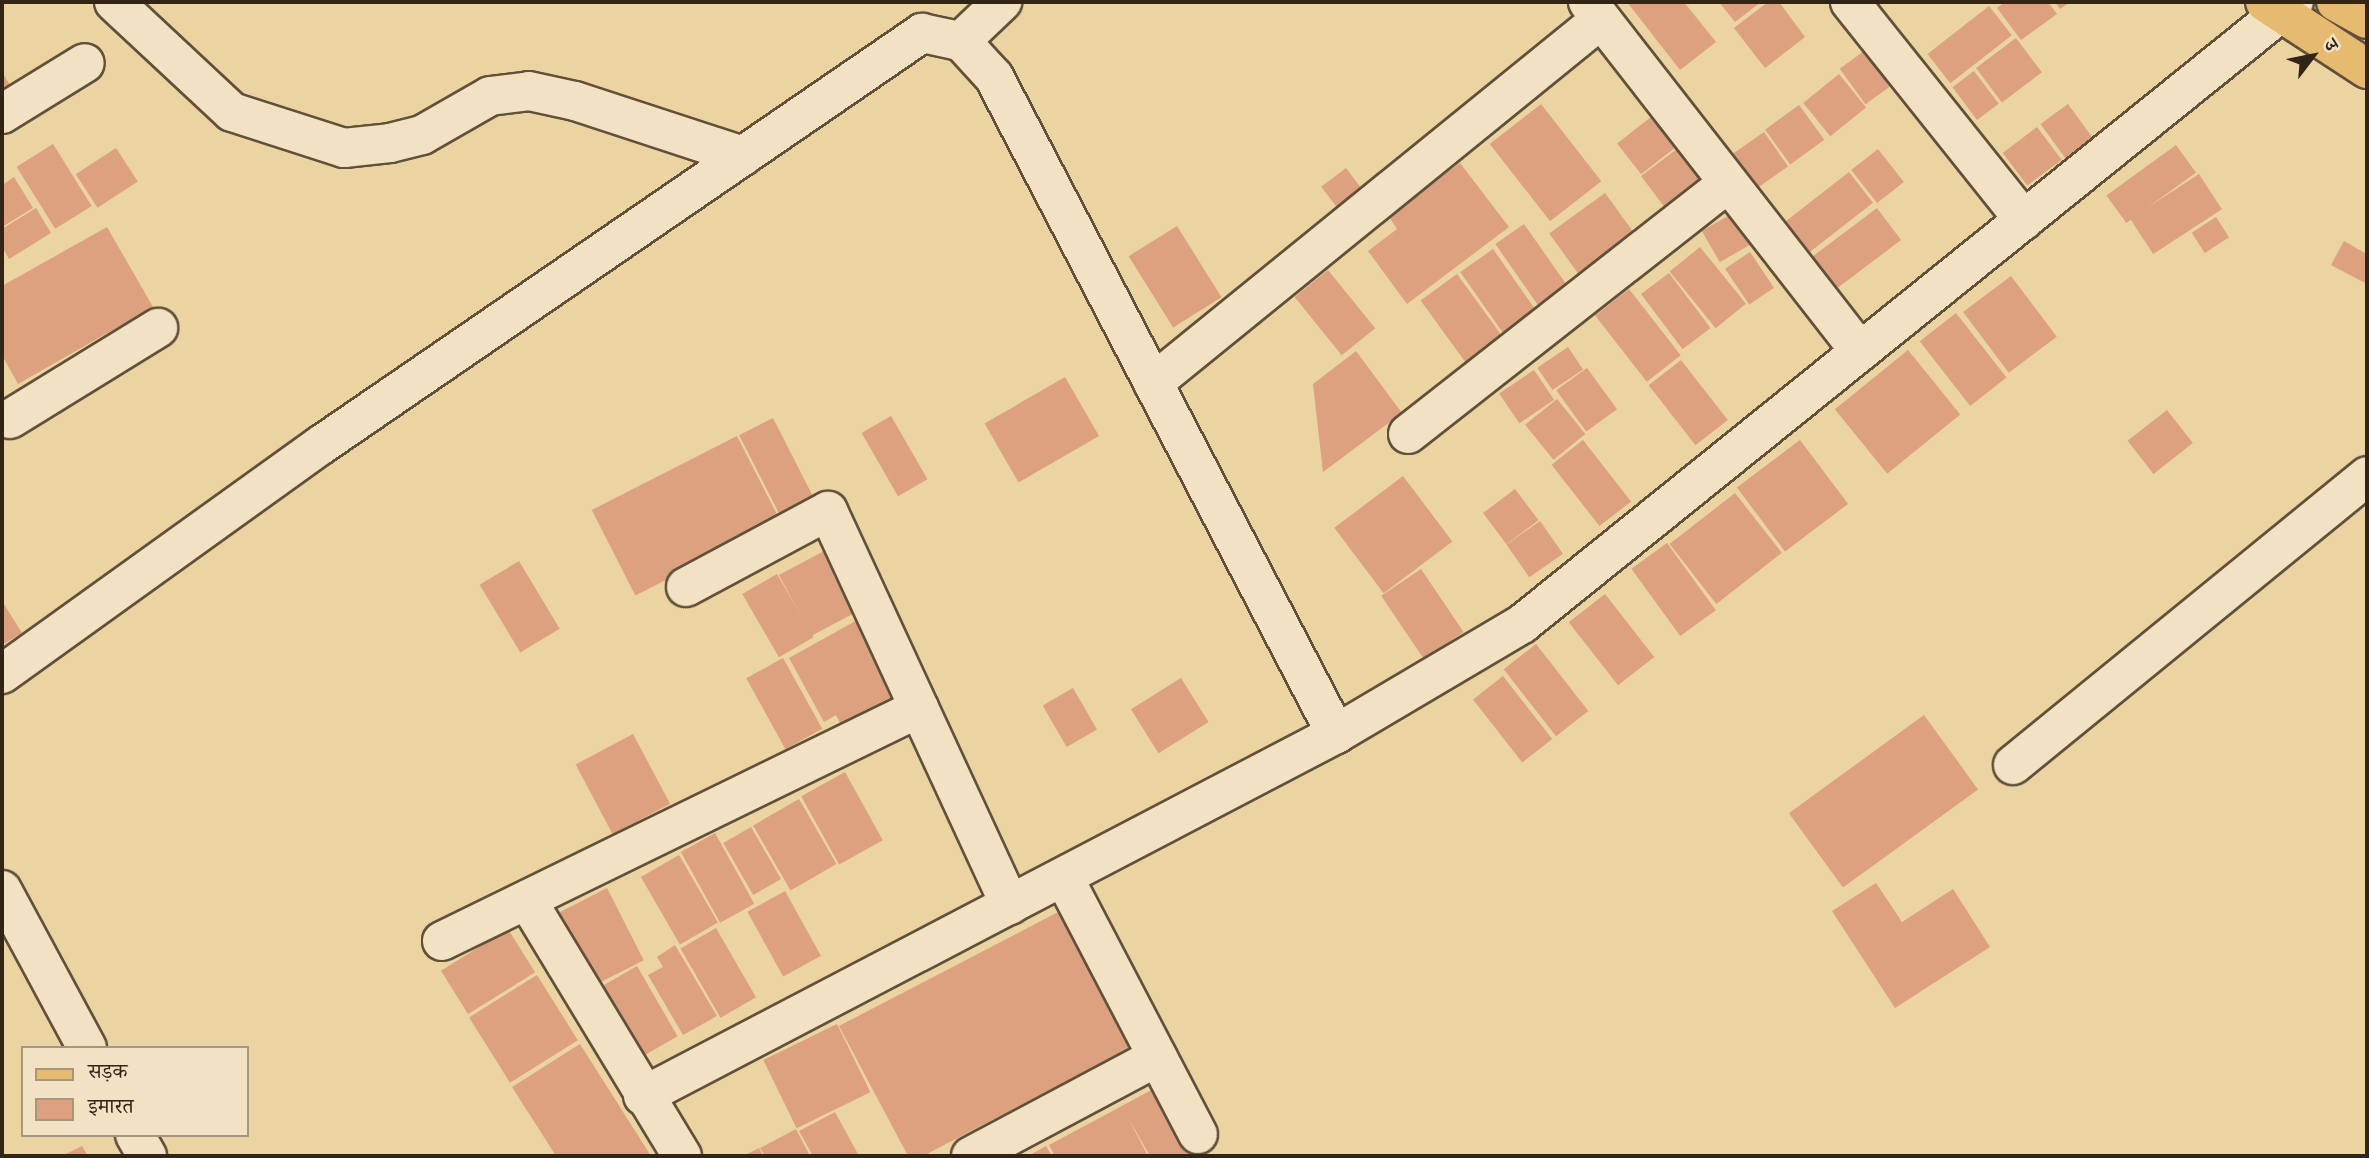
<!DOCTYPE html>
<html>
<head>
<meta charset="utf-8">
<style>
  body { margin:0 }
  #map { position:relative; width:2369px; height:1158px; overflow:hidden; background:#ebd3a2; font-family:"IM FELL French Canon","Noto Serif Devanagari",serif }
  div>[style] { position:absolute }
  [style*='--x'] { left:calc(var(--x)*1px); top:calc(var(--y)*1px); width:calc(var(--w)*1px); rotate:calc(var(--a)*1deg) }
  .building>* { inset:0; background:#dda17f; transform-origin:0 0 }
  .roads { filter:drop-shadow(2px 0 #61503a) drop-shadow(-2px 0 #61503a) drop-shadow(0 2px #61503a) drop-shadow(0 -2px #61503a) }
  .minor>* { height:38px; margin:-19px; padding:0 19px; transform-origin:19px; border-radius:19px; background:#f2e2c3 }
  .major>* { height:38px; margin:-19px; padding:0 19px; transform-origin:19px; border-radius:19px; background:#e6ba71 }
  span { translate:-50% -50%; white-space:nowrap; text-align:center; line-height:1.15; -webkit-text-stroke:5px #f2e2c3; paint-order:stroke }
  .frame { position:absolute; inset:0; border:4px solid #332418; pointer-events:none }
  .legend { position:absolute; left:21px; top:1046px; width:228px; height:91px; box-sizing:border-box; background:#f2e2c3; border:2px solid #a6967f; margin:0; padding:9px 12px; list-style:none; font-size:21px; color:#332418 }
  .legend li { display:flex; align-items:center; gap:14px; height:35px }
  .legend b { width:35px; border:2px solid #a6967f }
  .north { position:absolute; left:2278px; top:21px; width:70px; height:70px; -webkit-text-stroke:5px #f2e2c3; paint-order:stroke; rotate:58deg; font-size:19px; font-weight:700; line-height:28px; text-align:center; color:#332418 }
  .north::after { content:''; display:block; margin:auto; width:24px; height:32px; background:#332418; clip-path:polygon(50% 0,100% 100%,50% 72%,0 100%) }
</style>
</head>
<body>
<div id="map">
  <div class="building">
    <div style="clip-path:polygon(1627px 2px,1684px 2px,1716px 42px,1680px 70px)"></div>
    <div style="clip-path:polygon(1719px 2px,1761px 2px,1735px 22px)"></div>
    <div style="clip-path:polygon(1768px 2px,1779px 2px,1805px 37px,1765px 68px,1734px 28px)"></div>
    <div style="clip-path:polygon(2005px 2px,2048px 2px,2057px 14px,2021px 40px,1997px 8px)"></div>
    <div style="clip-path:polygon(2055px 2px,2070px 2px,2060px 9px)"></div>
    <div style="left:1989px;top:6px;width:37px;height:78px;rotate:52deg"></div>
    <div style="left:2016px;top:38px;width:43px;height:50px;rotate:53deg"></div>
    <div style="left:1864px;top:51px;width:44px;height:30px;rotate:54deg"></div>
    <div style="left:1974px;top:71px;width:41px;height:27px;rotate:53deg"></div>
    <div style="clip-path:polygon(2px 72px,15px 93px,2px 102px)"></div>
    <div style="left:1839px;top:74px;width:43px;height:46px;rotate:51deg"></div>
    <div style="left:1541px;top:104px;width:98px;height:65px;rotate:52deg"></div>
    <div style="left:2068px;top:104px;width:43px;height:34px;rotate:54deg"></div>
    <div style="left:1799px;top:105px;width:43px;height:42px;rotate:54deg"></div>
    <div style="left:1651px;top:117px;width:39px;height:43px;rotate:52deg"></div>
    <div style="left:2037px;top:127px;width:41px;height:43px;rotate:53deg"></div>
    <div style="left:1764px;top:132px;width:42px;height:39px;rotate:55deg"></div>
    <div style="left:53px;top:144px;width:73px;height:43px;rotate:58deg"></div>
    <div style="left:2176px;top:145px;width:34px;height:86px;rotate:54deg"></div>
    <div style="left:116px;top:148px;width:40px;height:48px;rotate:57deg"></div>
    <div style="left:1677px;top:149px;width:41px;height:45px;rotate:53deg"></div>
    <div style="left:1878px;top:149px;width:42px;height:34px;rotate:52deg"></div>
    <div style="clip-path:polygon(1460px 163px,1509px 227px,1407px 304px,1368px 251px,1397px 229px,1388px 215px)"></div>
    <div style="left:1346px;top:168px;width:25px;height:31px;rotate:53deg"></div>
    <div style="left:1849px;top:172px;width:39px;height:83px;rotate:52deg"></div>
    <div style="left:2199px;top:174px;width:42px;height:82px;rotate:57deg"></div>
    <div style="clip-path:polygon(14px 177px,33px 208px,2px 227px,2px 185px)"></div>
    <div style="left:1605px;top:193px;width:51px;height:69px;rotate:54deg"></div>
    <div style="clip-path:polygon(36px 208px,51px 233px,9px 259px,2px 247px,2px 229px)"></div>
    <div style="left:1877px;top:208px;width:40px;height:83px;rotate:53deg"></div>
    <div style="left:1733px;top:213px;width:36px;height:36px;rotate:60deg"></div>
    <div style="left:2216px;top:217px;width:24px;height:29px;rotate:57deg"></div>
    <div style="left:1524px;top:224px;width:74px;height:35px;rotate:55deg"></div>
    <div style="left:1177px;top:226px;width:84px;height:57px;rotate:58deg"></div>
    <div style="clip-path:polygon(107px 227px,153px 307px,18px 384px,2px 355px,2px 286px)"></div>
    <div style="clip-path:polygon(2344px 241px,2365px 253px,2367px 249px,2367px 284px,2331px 265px)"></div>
    <div style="left:1700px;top:247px;width:73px;height:39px;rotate:51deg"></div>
    <div style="left:1493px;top:249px;width:78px;height:40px;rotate:55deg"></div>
    <div style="left:1750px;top:252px;width:43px;height:30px;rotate:56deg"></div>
    <div style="left:1328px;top:270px;width:75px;height:43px;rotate:51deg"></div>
    <div style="left:1669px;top:273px;width:69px;height:35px;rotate:53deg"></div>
    <div style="left:1457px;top:274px;width:77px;height:45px;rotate:54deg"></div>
    <div style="left:2011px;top:276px;width:76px;height:60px;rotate:53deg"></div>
    <div style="left:1629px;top:289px;width:84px;height:43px;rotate:52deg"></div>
    <div style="left:1956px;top:313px;width:82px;height:46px;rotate:52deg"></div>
    <div style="left:1568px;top:347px;width:27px;height:37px;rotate:56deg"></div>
    <div style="left:1908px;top:350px;width:83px;height:94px;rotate:51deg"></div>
    <div style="clip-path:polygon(1356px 351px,1402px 413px,1323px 472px,1313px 384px)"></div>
    <div style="left:1681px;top:360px;width:76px;height:41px;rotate:52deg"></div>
    <div style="left:1587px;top:368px;width:51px;height:38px;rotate:54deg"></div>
    <div style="left:1534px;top:370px;width:36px;height:42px;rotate:56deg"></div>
    <div style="left:1065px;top:377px;width:68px;height:93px;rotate:60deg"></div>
    <div style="left:1557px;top:399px;width:45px;height:41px;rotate:51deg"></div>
    <div style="left:2167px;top:410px;width:42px;height:50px;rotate:52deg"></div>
    <div style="left:891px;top:416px;width:73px;height:34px;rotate:60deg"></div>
    <div style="left:773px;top:418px;width:96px;height:38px;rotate:63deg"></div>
    <div style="left:737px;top:436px;width:96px;height:163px;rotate:63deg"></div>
    <div style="left:1583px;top:440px;width:78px;height:40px;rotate:52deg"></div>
    <div style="left:1800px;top:440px;width:80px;height:79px;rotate:53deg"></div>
    <div style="left:1403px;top:476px;width:82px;height:86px;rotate:53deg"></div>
    <div style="left:1515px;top:489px;width:39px;height:40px;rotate:53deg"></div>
    <div style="left:1735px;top:493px;width:76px;height:83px;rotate:52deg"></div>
    <div style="left:1540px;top:521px;width:40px;height:41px;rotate:55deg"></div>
    <div style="left:1667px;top:543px;width:83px;height:44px;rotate:54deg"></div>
    <div style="left:824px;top:551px;width:69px;height:51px;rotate:62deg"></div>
    <div style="left:519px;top:561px;width:79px;height:46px;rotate:59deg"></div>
    <div style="left:1421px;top:569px;width:76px;height:48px;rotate:56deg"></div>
    <div style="left:777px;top:574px;width:73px;height:40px;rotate:60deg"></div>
    <div style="left:1605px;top:594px;width:80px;height:46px;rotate:52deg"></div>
    <div style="clip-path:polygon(2px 601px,22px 633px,2px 645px)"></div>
    <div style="clip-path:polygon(859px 619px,900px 693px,841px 725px,836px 715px,824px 722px,789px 658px)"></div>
    <div style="left:1536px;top:644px;width:85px;height:41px;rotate:52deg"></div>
    <div style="left:783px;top:658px;width:81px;height:42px;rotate:61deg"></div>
    <div style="left:1503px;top:676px;width:80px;height:38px;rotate:52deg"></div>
    <div style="left:1181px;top:678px;width:52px;height:59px;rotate:58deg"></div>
    <div style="left:1073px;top:688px;width:48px;height:35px;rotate:60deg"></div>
    <div style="left:1924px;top:715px;width:92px;height:167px;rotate:54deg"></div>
    <div style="left:633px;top:734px;width:79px;height:65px;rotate:62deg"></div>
    <div style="left:845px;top:772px;width:78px;height:50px;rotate:61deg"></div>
    <div style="left:799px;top:799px;width:75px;height:53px;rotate:60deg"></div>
    <div style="left:751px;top:827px;width:60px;height:32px;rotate:60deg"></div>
    <div style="left:715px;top:833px;width:81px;height:39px;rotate:61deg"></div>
    <div style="left:679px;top:855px;width:78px;height:44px;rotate:60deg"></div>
    <div style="clip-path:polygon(1876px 883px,1902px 922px,1953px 889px,1990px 947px,1895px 1008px,1832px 911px)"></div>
    <div style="left:607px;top:888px;width:81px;height:57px;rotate:63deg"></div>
    <div style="left:785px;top:891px;width:74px;height:43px;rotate:61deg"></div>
    <div style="clip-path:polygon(1062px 910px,1134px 1046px,923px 1156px,908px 1156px,839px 1026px)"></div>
    <div style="left:716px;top:928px;width:80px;height:41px;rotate:60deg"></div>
    <div style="left:508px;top:929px;width:51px;height:79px;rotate:58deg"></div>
    <div style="clip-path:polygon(675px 945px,717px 1016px,683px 1035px,648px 975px,663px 967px,657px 957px)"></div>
    <div style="left:637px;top:966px;width:81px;height:47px;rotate:60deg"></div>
    <div style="left:537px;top:975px;width:77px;height:80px;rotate:58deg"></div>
    <div style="left:837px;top:1024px;width:76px;height:82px;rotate:64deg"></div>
    <div style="clip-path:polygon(580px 1044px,651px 1156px,556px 1156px,512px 1087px)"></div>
    <div style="clip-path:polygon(1159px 1086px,1199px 1156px,1150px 1156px,1127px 1116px,1148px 1156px,1055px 1156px,1049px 1145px)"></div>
    <div style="clip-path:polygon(835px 1112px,859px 1156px,813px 1156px,799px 1131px)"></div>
    <div style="clip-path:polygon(796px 1129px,810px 1156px,765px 1156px,760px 1148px)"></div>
    <div style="clip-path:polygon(82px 1146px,88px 1156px,62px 1156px)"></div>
    <div style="clip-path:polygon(1046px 1146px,1052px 1156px,1028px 1156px)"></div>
    <div style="clip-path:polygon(759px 1148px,763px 1156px,743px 1156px)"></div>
  </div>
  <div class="roads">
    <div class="minor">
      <div style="--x:114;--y:2;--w:161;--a:43"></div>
      <div style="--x:232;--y:112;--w:118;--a:17.8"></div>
      <div style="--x:344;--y:148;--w:46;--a:-6.2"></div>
      <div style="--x:390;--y:143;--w:33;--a:-14"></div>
      <div style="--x:422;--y:135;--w:78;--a:-29.8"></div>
      <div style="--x:490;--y:96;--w:39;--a:-7"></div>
      <div style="--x:529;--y:91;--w:47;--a:12.3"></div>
      <div style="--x:575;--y:101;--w:177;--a:18.1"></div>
      <div style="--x:1588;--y:2;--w:443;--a:52.1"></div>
      <div style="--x:1850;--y:2;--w:279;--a:51.4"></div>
      <div style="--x:961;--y:41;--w:57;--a:-43.6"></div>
      <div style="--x:2;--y:114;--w:97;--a:-31.6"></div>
      <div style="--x:1153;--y:383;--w:576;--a:-39.08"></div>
      <div style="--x:10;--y:419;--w:174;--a:-31.6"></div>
      <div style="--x:1408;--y:434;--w:407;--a:-38.1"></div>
      <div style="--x:686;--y:587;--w:161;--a:-28.2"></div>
      <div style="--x:828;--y:511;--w:434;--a:65.2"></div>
      <div style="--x:2;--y:674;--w:393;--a:-35.7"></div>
      <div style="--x:321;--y:445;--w:729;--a:-34.43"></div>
      <div style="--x:922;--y:33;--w:40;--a:12"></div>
      <div style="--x:961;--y:41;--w:49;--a:47.5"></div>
      <div style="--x:994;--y:77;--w:741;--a:62.5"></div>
      <div style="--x:2013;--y:765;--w:457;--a:-39.2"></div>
      <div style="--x:1064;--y:878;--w:289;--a:62.4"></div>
      <div style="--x:2;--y:890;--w:179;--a:61.7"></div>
      <div style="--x:527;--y:900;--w:299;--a:58.8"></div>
      <div style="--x:442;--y:941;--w:531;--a:-26.03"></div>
      <div style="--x:643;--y:1096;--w:782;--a:-27.58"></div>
      <div style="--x:1336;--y:734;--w:216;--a:-30.6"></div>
      <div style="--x:1522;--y:624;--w:991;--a:-38.86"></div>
      <div style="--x:135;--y:1135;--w:24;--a:60"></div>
      <div style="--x:971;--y:1156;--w:211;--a:-28"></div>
    </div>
    <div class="major">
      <div style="--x:2265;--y:2;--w:122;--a:33.3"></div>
      <div style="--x:2336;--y:2;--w:35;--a:29"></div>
    </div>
  </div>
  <div class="frame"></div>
  <ul class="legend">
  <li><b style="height:9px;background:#e6ba71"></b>सड़क</li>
  <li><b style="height:19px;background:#dda17f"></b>इमारत</li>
  </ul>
  <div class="north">उ</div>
</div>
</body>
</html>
